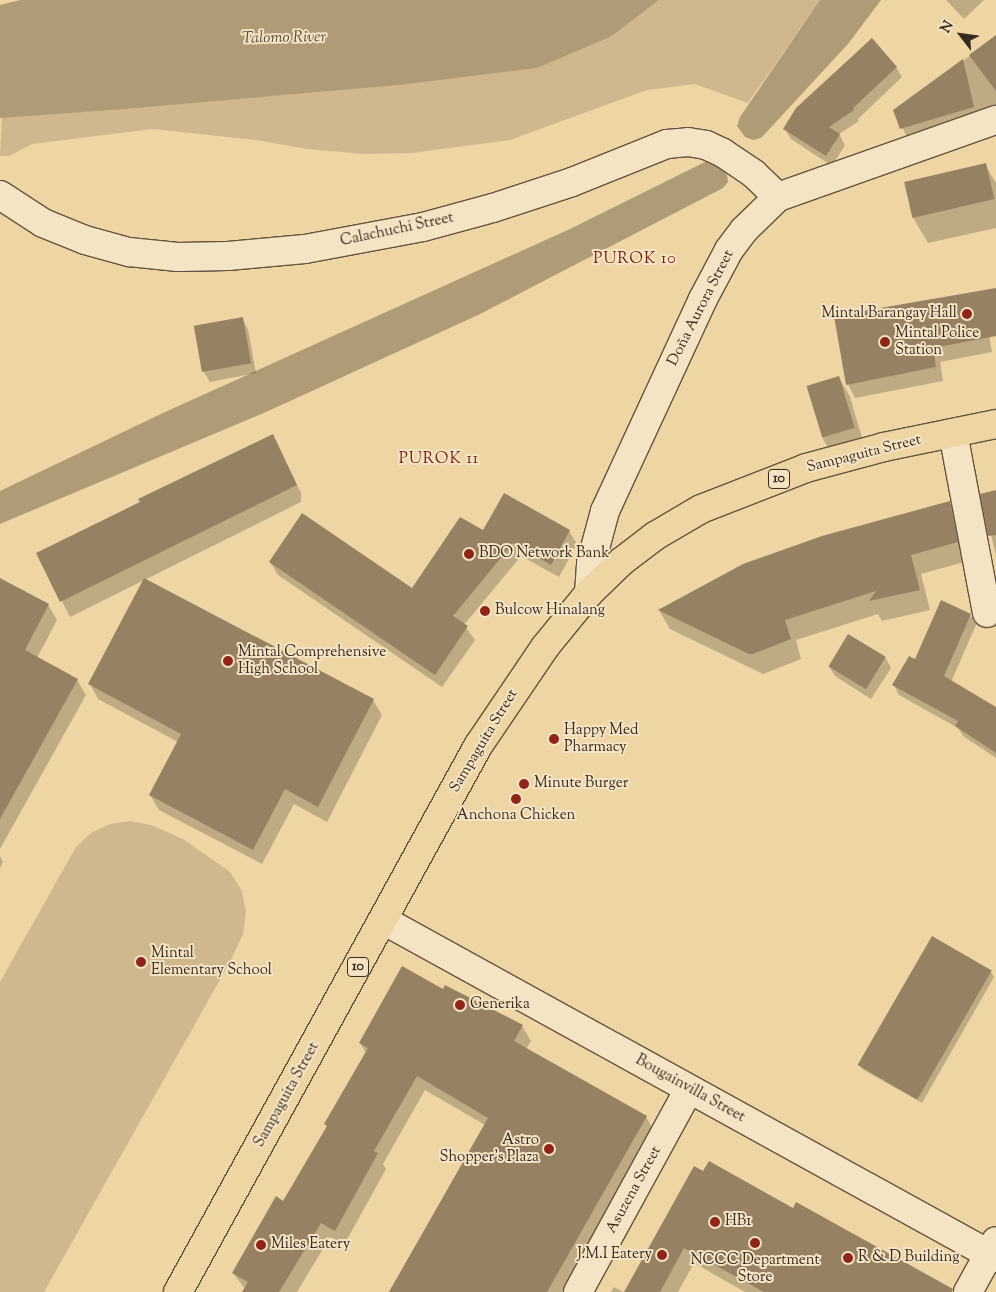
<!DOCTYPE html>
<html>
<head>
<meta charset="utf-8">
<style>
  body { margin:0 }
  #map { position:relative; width:996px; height:1292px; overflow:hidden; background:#eed5a4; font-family:"Sorts Mill Goudy",serif }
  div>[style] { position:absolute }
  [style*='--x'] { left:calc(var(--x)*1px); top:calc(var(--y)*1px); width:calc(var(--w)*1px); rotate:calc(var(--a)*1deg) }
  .green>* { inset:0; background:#cfb88d }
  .water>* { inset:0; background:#af9b76 }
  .shadow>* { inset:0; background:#0003 }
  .building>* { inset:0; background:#968263; transform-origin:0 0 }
  .roads { filter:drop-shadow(1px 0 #64543f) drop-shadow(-1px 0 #64543f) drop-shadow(0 1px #64543f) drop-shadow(0 -1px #64543f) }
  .minor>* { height:28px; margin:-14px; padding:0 14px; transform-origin:14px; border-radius:14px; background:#f4e4c4 }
  .tertiary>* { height:28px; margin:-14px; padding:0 14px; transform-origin:14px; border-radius:14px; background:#f4e4c4 }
  .secondary>* { height:28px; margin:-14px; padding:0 14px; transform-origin:14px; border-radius:14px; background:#f4e4c4 }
  .trunk>* { height:28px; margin:-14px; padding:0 14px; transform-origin:14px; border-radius:14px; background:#eed5a4 }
  .dots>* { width:14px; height:14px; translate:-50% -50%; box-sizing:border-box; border:2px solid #f4e4c4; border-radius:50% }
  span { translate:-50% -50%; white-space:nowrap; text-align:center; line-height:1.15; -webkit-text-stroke:4px #f4e4c4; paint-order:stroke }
  .shield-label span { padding:1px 4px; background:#f4e4c4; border:1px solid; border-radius:4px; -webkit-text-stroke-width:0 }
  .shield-label { font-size:14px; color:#36291d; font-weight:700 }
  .street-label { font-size:15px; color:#36291d }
  .poi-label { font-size:15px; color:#36291d }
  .right { translate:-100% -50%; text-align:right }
  .left { translate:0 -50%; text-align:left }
  .water-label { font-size:16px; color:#5a4b38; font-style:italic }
  .neighbourhood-label { font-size:16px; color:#7a1f14; letter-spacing:1px }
  .north { position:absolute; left:936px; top:10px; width:50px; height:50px; -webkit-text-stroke:4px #f4e4c4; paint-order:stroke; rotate:300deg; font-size:14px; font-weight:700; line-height:20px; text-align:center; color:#36291d }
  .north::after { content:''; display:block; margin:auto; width:18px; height:22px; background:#36291d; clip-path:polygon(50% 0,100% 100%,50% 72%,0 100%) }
</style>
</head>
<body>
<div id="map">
  <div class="green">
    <div style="clip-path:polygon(659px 0,820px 0,748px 103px,695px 84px,647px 90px,510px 140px,412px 153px,363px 154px,307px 149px,256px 140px,153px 129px,32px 144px,9px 156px,0 156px,2px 117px,112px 110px,612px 36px)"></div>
    <div style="clip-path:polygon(130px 821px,151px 825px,183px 839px,230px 872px,242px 891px,246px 912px,243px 934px,230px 962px,44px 1292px,0 1292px,0 982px,76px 847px,91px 833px,110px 824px)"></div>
  </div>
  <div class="water">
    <div style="clip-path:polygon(20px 0,659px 0,612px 36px,537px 68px,398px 85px,112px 110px,0 118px,0 5px)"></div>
    <div style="clip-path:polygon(820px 0,881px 0,848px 44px,761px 138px,753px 140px,745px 137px,737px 126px,740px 117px)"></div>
    <div style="clip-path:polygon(707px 161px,718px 166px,727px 175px,728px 182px,723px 188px,478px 315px,266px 412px,0 524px,0 491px,165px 412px,570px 229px)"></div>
  </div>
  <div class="shadow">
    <div style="clip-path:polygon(946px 0,984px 0,964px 19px)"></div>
    <div style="clip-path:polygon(996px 37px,996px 111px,907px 138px,895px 110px)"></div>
    <div style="clip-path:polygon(896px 67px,902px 77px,858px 119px,859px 121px,839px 134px,845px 145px,832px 166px,791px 139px,785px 129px)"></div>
    <div style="clip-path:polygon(985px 165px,996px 183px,996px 228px,928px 243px,912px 216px)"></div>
    <div style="clip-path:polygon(984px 306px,992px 352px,940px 362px,943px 381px,855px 398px,848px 384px)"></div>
    <div style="clip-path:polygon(242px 319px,248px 329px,256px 373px,210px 382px,204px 372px)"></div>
    <div style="clip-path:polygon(839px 377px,850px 397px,865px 448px,835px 458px,823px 439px,808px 387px)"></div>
    <div style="clip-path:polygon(272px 435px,301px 493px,301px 502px,70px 617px,38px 554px)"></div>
    <div style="clip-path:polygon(996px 491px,996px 556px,982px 495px)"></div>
    <div style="clip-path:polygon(949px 502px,961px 522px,968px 561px,921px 574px,930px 610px,882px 621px,878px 614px,796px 640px,801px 659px,763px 674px,670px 629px,659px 610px)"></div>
    <div style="clip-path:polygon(484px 531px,569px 531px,577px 544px,559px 577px,521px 556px,464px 625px,475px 640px,442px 687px,278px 575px,270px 562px,412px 589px)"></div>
    <div style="clip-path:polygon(0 587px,48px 605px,57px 620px,37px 658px,77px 680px,86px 695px,0 849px)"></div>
    <div style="clip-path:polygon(970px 615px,976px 625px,951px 682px,996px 709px,996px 758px,963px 736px,958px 728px,899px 695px,894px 685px,916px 661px)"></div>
    <div style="clip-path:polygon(885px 657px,891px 668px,871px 699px,835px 676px,829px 666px)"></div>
    <div style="clip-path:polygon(90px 684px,373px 700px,382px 715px,327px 822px,294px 804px,262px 864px,159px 810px,150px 795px,178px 742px,98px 699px)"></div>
    <div style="clip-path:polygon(0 856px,3px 862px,0 868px)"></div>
    <div style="clip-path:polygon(991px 972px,994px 977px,922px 1103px,862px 1069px,860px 1065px)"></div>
    <div style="clip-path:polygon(443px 991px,522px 1026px,531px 1041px,526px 1049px,646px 1117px,655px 1132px,564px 1292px,389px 1292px,485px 1125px,425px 1090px,383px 1164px,386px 1169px,344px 1245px,330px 1237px,297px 1292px,243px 1292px,245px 1289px,233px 1273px,284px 1202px,327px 1127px,325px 1124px,366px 1053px,360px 1043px)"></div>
    <div style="clip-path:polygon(694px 1167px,794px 1209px,947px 1292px,745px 1292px,694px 1263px,678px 1292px,625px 1292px)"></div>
    <div style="clip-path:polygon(614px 1287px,623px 1292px,611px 1292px)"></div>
  </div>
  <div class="building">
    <div style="clip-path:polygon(996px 35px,996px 91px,969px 55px)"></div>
    <div style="clip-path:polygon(872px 38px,897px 67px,853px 108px,854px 110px,829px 127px,840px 134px,826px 156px,783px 129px,796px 108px)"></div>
    <div style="clip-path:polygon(963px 59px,974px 107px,900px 129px,893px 110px)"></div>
    <div style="left:986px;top:163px;width:37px;height:84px;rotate:77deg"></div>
    <div style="clip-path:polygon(996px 288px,996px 336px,933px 348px,936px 367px,846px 385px,834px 316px)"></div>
    <div style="left:243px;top:317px;width:47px;height:50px;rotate:80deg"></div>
    <div style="left:839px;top:376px;width:54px;height:34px;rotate:73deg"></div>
    <div style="clip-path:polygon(273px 434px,297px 485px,60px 602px,36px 553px,140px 502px,138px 499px)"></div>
    <div style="clip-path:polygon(996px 490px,996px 535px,988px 536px,980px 494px)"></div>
    <div style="clip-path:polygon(504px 493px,570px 530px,551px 565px,513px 543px,453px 616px,468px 626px,435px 675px,269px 562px,302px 513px,412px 588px,460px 517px,483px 530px)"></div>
    <div style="clip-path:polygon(950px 501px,958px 542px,911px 555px,920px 590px,869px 601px,876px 591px,785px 620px,791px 639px,753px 654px,749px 654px,658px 610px,743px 564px,822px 536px)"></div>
    <div style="clip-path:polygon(0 578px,49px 604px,25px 650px,78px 679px,0 819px)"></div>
    <div style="clip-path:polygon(144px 578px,374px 699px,318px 807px,285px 789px,253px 850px,149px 795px,181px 734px,88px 684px)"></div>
    <div style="clip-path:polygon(941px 600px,971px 614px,944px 676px,996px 707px,996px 753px,955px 726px,958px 721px,892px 685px,909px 656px,915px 659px)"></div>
    <div style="left:848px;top:634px;width:44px;height:38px;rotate:31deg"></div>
    <div style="left:932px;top:936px;width:69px;height:149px;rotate:30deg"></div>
    <div style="clip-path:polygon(402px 966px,443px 989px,445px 985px,523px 1025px,514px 1041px,647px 1116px,547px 1292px,389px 1292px,488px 1118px,417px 1076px,374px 1151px,378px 1153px,335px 1231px,321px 1223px,279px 1292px,242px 1292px,248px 1282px,232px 1273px,276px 1196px,283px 1201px,327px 1126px,324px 1124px,368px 1048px,359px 1043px)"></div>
    <div style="clip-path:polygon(709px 1161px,793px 1208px,796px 1202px,953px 1289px,952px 1292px,764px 1292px,684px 1248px,660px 1292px,624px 1292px,694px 1166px,703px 1171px)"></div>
  </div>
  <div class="roads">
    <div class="minor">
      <div style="--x:953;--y:433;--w:183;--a:79.3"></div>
      <div style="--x:383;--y:920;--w:700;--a:28.87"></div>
      <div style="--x:578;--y:1292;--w:231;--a:-61.3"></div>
      <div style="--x:968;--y:1292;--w:58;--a:-61.2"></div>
    </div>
    <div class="tertiary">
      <div style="--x:589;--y:593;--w:30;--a:-86"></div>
      <div style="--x:591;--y:563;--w:54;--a:-74.9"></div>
      <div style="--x:605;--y:511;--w:234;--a:-65.2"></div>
      <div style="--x:703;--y:299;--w:55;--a:-62"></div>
      <div style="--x:729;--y:250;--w:25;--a:-53"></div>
      <div style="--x:744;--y:230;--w:47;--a:-44.1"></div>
    </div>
    <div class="secondary">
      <div style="--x:0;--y:195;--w:51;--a:33.1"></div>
      <div style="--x:43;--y:223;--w:45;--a:22"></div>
      <div style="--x:85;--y:240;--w:46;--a:15.3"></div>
      <div style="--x:129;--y:252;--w:49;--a:5.8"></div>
      <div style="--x:178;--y:257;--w:50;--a:-1.1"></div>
      <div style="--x:228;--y:256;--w:77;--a:-5.2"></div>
      <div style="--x:305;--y:249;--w:120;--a:-10.6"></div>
      <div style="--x:423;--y:227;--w:73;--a:-15.2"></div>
      <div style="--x:493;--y:208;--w:83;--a:-18.2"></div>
      <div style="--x:572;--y:182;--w:102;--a:-21.8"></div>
      <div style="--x:667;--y:144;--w:21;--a:-5"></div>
      <div style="--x:688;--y:142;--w:18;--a:9"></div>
      <div style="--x:706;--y:145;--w:19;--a:25"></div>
      <div style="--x:723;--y:153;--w:37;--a:34"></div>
      <div style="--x:754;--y:174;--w:33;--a:44"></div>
      <div style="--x:778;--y:197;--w:231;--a:-19.5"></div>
    </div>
    <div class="trunk">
      <div style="--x:178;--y:1292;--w:623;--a:-61.21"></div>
      <div style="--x:478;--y:746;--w:120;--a:-55.9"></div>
      <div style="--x:545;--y:647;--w:70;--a:-50.8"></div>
      <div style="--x:589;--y:593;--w:45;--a:-44.1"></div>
      <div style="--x:621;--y:562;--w:43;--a:-37.4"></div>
      <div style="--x:655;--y:536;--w:53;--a:-30.4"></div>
      <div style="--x:701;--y:509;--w:113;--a:-21.3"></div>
      <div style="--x:806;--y:468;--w:81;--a:-15.1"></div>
      <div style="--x:884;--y:447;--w:114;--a:-11.6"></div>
    </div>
  </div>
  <div class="dots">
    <div style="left:967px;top:314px;background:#8f2418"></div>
    <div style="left:885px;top:342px;background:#8f2418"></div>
    <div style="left:469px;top:554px;background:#8f2418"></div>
    <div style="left:485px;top:611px;background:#8f2418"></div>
    <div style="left:228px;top:661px;background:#8f2418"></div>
    <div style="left:554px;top:739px;background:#8f2418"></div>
    <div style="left:524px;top:784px;background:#8f2418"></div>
    <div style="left:516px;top:799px;background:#8f2418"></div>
    <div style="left:141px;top:962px;background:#8f2418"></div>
    <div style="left:460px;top:1005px;background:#8f2418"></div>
    <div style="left:549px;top:1149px;background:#8f2418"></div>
    <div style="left:715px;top:1222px;background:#8f2418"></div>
    <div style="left:755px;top:1243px;background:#8f2418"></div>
    <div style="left:261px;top:1245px;background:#8f2418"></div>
    <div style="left:662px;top:1255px;background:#8f2418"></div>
    <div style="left:848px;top:1258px;background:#8f2418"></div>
  </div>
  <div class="shield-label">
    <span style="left:779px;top:479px">10</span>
    <span style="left:358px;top:967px">10</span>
  </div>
  <div class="street-label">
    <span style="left:397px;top:230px;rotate:-12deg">Calachuchi Street</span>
    <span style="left:701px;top:308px;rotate:-63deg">Doña Aurora Street</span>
    <span style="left:864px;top:454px;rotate:-14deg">Sampaguita Street</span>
    <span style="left:484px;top:741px;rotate:-59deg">Sampaguita Street</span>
    <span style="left:690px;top:1089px;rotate:29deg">Bougainvilla Street</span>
    <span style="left:287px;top:1095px;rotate:-61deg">Sampaguita Street</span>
    <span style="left:634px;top:1190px;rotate:-61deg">Asuzena Street</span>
  </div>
  <div class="poi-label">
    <span class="right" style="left:957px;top:314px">Mintal Barangay Hall</span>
    <span class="left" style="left:895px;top:342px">Mintal Police<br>Station</span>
    <span class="left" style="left:479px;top:554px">BDO Network Bank</span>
    <span class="left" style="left:495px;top:611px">Bulcow Hinalang</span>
    <span class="left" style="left:238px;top:661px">Mintal Comprehensive<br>High School</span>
    <span class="left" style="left:564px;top:739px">Happy Med<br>Pharmacy</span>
    <span class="left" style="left:534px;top:784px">Minute Burger</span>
    <span style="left:516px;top:816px">Anchona Chicken</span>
    <span class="left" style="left:151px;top:962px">Mintal<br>Elementary School</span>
    <span class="left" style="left:470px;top:1005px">Generika</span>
    <span class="right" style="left:539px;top:1149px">Astro<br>Shopper's Plaza</span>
    <span class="left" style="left:725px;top:1222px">HB1</span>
    <span class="left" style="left:271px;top:1245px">Miles Eatery</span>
    <span class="right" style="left:652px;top:1255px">J.M.I Eatery</span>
    <span class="left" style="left:858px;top:1258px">R &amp; D Building</span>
    <span style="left:755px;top:1269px">NCCC Department<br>Store</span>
  </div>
  <div class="water-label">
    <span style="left:284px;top:39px;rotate:-1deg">Talomo River</span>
  </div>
  <div class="neighbourhood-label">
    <span style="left:635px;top:260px">PUROK 10</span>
    <span style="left:439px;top:460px">PUROK 11</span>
  </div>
  <div class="north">N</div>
</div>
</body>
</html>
